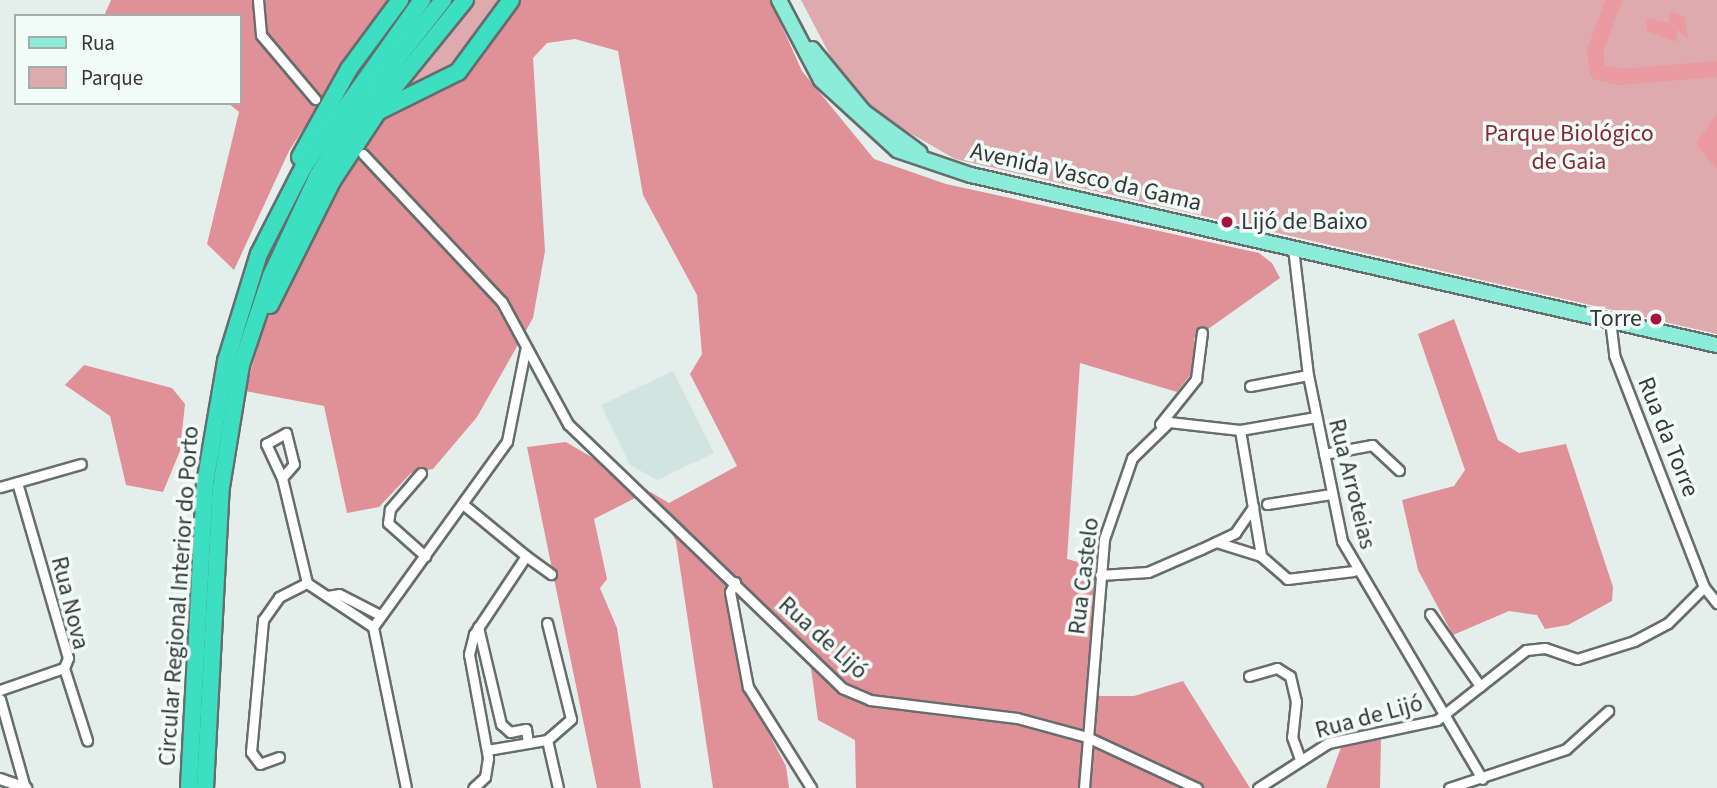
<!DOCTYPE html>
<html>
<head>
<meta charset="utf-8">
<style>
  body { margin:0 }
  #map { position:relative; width:1717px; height:788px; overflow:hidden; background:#e4eeeb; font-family:"Source Sans 3",sans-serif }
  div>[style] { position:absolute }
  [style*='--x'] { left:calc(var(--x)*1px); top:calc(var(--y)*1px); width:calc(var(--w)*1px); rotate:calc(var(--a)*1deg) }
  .built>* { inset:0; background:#d2e4e0 }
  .green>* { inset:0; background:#deaaad }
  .forest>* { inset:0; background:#e09197 }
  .water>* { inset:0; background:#ea9aa0 }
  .river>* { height:16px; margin:-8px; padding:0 8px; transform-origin:8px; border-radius:8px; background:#ea9aa0 }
  .roads { filter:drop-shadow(2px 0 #666e6c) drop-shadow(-2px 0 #666e6c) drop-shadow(0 2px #666e6c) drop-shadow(0 -2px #666e6c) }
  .minor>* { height:9px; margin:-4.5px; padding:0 4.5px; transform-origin:4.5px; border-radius:4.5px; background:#fff }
  .tertiary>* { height:10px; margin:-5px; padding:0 5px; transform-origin:5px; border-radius:5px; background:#fff }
  .primary>* { height:14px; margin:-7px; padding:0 7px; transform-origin:7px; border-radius:7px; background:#8becda }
  .motorway>* { height:16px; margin:-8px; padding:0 8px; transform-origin:8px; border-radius:8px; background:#3ddfc2 }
  .dots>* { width:19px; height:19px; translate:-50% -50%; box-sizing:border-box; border:4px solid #f1fbf8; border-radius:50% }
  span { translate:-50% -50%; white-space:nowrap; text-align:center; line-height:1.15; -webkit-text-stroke:7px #f1fbf8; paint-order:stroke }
  .park-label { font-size:24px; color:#852938 }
  .street-label { font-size:24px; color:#343837 }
  .poi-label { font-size:24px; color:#343837 }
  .left { translate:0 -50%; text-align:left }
  .right { translate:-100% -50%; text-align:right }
  .legend { position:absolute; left:14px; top:14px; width:228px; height:91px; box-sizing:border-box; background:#f1fbf8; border:2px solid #a5adab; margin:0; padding:9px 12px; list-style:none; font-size:21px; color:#343837 }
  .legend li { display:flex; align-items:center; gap:14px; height:35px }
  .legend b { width:35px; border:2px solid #a5adab }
</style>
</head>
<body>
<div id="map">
  <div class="built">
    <div style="clip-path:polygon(673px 371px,714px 453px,657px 480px,630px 465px,601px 405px)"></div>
  </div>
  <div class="green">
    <div style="clip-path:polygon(472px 0,501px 0,450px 72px,398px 95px)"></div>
    <div style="clip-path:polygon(801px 0,1717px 0,1717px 334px,955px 159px,884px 118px,842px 78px)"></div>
  </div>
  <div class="forest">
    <div style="clip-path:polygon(111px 0,387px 0,289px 151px,234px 270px,207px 244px,239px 112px,228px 103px,240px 103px,240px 16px,104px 16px)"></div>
    <div style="clip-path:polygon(515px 0,770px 0,802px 71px,874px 159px,946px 184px,1259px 253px,1272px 263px,1280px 278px,1194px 339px,1194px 370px,1177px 392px,1080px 363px,1067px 559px,1095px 567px,1089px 696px,1134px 696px,1183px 681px,1250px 788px,856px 788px,855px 740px,818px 720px,811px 668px,749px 601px,731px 599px,746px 690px,786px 766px,789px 788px,713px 788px,676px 541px,649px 491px,594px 519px,607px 579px,600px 588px,617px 628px,641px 788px,597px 788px,527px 447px,566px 442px,669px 503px,737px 466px,690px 374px,702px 354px,697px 295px,643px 195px,618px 51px,575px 39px,547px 43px,533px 58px,545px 251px,533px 318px,477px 417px,433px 469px,411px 473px,379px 507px,347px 513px,324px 406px,245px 391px,268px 311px,303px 235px,381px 111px,445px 89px,473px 64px)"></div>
    <div style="clip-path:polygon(1454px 319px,1498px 440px,1519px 453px,1566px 444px,1613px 587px,1612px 601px,1568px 625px,1545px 629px,1537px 615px,1509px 611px,1453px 635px,1418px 570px,1402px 500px,1454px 486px,1465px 470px,1418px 334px)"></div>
    <div style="clip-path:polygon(84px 365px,172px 388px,185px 404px,180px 451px,163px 492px,126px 485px,110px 416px,65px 385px)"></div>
    <div style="clip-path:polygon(1381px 740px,1380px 788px,1326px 788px,1343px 742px)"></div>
  </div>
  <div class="water">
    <div style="clip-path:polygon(1670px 11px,1685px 17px,1688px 39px,1677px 29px,1676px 42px,1647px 31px,1646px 18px,1669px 23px)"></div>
    <div style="clip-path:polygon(1717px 114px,1717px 168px,1716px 169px,1696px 143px)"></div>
  </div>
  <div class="river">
    <div style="--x:1614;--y:0;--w:54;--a:110.4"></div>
    <div style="--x:1595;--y:51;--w:21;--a:82"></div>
    <div style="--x:1598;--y:72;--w:22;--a:13"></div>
    <div style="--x:1619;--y:77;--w:98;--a:-4.7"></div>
  </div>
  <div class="roads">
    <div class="minor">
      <div style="--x:258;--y:0;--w:35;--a:85"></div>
      <div style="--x:261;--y:35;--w:84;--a:49.8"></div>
      <div style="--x:363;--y:154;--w:203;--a:46.8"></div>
      <div style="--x:502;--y:302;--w:139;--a:61.6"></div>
      <div style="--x:568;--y:424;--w:380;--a:43.9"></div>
      <div style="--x:842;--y:688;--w:30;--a:23"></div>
      <div style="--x:870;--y:700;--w:148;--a:7"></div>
      <div style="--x:1017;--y:718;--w:73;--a:15.2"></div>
      <div style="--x:1087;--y:737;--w:121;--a:24.9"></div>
      <div style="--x:1293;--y:248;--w:128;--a:83.3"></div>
      <div style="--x:1308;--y:375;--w:169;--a:78.4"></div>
      <div style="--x:1342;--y:541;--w:276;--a:59.5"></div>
      <div style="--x:1610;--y:320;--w:35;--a:83"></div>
      <div style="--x:1614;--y:355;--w:249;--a:68.8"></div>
      <div style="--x:1704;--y:587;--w:21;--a:51"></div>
      <div style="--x:1250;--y:386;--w:59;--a:-10.7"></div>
      <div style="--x:1160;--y:424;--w:58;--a:-51.3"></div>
      <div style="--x:1196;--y:379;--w:47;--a:-82.7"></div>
      <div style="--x:1240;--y:430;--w:128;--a:80.5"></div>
      <div style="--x:1324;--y:454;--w:49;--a:-10.6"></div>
      <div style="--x:1372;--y:445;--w:37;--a:43"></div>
      <div style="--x:421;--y:473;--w:48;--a:130.7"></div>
      <div style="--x:390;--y:509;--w:14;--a:98"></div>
      <div style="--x:388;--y:523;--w:50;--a:41.7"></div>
      <div style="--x:282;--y:478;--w:38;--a:-115"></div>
      <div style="--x:266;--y:444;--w:23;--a:-29"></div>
      <div style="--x:286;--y:433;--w:32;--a:76"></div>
      <div style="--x:294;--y:464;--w:18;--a:131"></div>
      <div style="--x:282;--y:478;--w:108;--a:76.6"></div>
      <div style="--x:307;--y:583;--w:79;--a:33.7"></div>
      <div style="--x:0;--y:487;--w:84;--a:-15.9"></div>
      <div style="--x:1267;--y:504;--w:65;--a:-8.9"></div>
      <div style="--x:464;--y:505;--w:80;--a:39.4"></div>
      <div style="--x:526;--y:556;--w:94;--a:123.7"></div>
      <div style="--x:474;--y:634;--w:21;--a:104"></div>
      <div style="--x:469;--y:654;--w:106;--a:79.6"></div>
      <div style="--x:488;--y:758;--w:19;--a:99"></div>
      <div style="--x:485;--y:777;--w:16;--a:137"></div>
      <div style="--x:1216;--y:542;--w:47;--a:17.3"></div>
      <div style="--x:1261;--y:556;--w:35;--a:41"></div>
      <div style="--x:1287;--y:579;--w:67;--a:-6.8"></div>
      <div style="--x:526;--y:556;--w:31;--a:36"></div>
      <div style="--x:1100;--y:575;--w:48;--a:-3.6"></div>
      <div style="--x:1148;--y:572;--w:58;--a:-23.5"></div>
      <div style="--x:1201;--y:549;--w:38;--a:-25"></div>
      <div style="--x:1235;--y:533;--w:32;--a:-55"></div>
      <div style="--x:735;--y:582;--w:11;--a:117"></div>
      <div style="--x:730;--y:592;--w:97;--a:79.3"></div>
      <div style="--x:748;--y:687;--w:119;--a:58"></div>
      <div style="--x:327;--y:596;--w:12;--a:-9"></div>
      <div style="--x:339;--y:594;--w:46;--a:27.1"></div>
      <div style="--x:1430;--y:614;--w:88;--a:55.2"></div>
      <div style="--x:478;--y:627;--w:100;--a:76.7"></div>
      <div style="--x:501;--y:724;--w:12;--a:42"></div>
      <div style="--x:510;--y:732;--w:16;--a:-11"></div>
      <div style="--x:526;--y:729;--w:14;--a:82"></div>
      <div style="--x:64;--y:668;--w:76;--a:72.3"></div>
      <div style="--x:1249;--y:676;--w:29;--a:-16"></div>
      <div style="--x:1277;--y:668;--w:15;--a:32"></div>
      <div style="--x:1290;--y:676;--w:26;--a:77"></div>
      <div style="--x:1296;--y:701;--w:36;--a:96"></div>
      <div style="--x:1292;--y:737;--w:23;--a:70"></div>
      <div style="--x:0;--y:690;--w:68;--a:-19"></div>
      <div style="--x:64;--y:668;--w:11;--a:-68"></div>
      <div style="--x:68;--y:658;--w:183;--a:-106.2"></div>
      <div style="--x:0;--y:699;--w:92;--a:74.3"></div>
      <div style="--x:547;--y:740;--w:32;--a:-41"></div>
      <div style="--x:571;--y:719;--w:99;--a:-104"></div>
      <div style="--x:487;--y:750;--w:61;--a:-9.5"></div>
      <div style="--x:547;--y:740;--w:49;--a:77.1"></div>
      <div style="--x:279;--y:757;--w:20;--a:160"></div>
      <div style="--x:260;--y:764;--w:15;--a:-127"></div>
      <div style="--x:251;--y:752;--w:133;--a:-84.8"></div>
      <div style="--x:263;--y:620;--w:28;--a:-55"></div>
      <div style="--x:279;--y:597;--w:31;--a:-27"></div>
      <div style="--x:406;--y:788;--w:164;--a:-101.6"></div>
      <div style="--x:373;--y:627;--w:229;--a:-54.2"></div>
      <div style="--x:507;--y:441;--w:92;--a:-78.7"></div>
      <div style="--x:1084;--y:788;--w:250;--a:-85.4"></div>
      <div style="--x:1104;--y:539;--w:86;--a:-70.9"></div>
      <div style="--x:1132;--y:458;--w:52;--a:-44.2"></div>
      <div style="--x:1169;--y:422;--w:71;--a:6.4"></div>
      <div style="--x:1240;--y:430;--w:77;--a:-9.7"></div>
      <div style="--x:1258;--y:788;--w:83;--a:-32.7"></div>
      <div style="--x:1328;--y:743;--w:111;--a:-11.9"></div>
      <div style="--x:1437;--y:720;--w:113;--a:-38.2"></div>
      <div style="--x:1526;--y:650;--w:19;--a:-6"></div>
      <div style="--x:1545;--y:648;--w:34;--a:19"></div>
      <div style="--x:1577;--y:659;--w:60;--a:-17.5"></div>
      <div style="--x:1634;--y:641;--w:38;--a:-28"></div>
      <div style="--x:1668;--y:623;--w:51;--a:-45"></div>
      <div style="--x:1449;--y:788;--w:123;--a:-18.4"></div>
      <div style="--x:1566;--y:749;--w:57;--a:-42.1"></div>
    </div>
    <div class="tertiary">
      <div style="--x:0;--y:779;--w:28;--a:19"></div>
    </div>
    <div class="primary">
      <div style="--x:779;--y:0;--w:90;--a:62.3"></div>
      <div style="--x:821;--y:80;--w:103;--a:42.6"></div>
      <div style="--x:897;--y:150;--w:78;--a:18.7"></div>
      <div style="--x:971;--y:175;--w:765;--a:12.84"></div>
      <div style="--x:812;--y:49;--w:82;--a:50.5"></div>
      <div style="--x:864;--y:112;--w:69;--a:36.2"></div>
    </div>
    <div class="motorway">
      <div style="--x:381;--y:110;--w:86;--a:-26.3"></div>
      <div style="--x:458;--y:72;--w:89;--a:-53.6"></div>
      <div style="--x:300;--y:157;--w:101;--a:-60.9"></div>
      <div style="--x:349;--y:69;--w:86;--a:-53.5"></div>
      <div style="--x:270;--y:305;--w:139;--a:-63.4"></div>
      <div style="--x:332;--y:181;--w:109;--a:-56.6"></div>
      <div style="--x:392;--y:90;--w:116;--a:-51"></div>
      <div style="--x:189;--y:788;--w:304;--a:-87"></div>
      <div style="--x:205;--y:484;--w:125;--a:-80.3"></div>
      <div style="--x:226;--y:361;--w:112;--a:-72.9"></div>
      <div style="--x:259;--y:254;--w:99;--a:-62.9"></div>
      <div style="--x:304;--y:166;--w:204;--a:-54.6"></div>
      <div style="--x:205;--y:788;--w:301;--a:-87"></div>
      <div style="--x:221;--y:487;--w:124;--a:-80.7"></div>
      <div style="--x:241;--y:365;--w:94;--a:-71.4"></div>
      <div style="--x:271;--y:276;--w:111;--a:-65"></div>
      <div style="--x:318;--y:175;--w:108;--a:-57"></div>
      <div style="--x:377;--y:84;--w:107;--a:-51.8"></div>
    </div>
  </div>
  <div class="dots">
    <div style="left:1227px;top:222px;background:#a9123a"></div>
    <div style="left:1656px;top:319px;background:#a9123a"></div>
  </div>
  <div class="park-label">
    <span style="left:1569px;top:148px">Parque Biológico<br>de Gaia</span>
  </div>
  <div class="street-label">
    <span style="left:1086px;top:177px;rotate:13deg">Avenida Vasco da Gama</span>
    <span style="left:1668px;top:437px;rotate:68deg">Rua da Torre</span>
    <span style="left:1352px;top:484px;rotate:76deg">Rua Arroteias</span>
    <span style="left:1084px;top:576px;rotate:-83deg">Rua Castelo</span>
    <span style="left:179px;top:596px;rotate:-86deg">Circular Regional Interior do Porto</span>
    <span style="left:70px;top:603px;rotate:76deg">Rua Nova</span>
    <span style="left:823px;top:638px;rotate:42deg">Rua de Lijó</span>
    <span style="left:1369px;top:717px;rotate:-15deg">Rua de Lijó</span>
  </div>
  <div class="poi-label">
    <span class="left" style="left:1241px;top:222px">Lijó de Baixo</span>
    <span class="right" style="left:1642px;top:319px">Torre</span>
  </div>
  <ul class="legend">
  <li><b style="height:9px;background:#8becda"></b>Rua</li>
  <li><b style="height:19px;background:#deaaad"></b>Parque</li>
  </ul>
</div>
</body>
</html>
